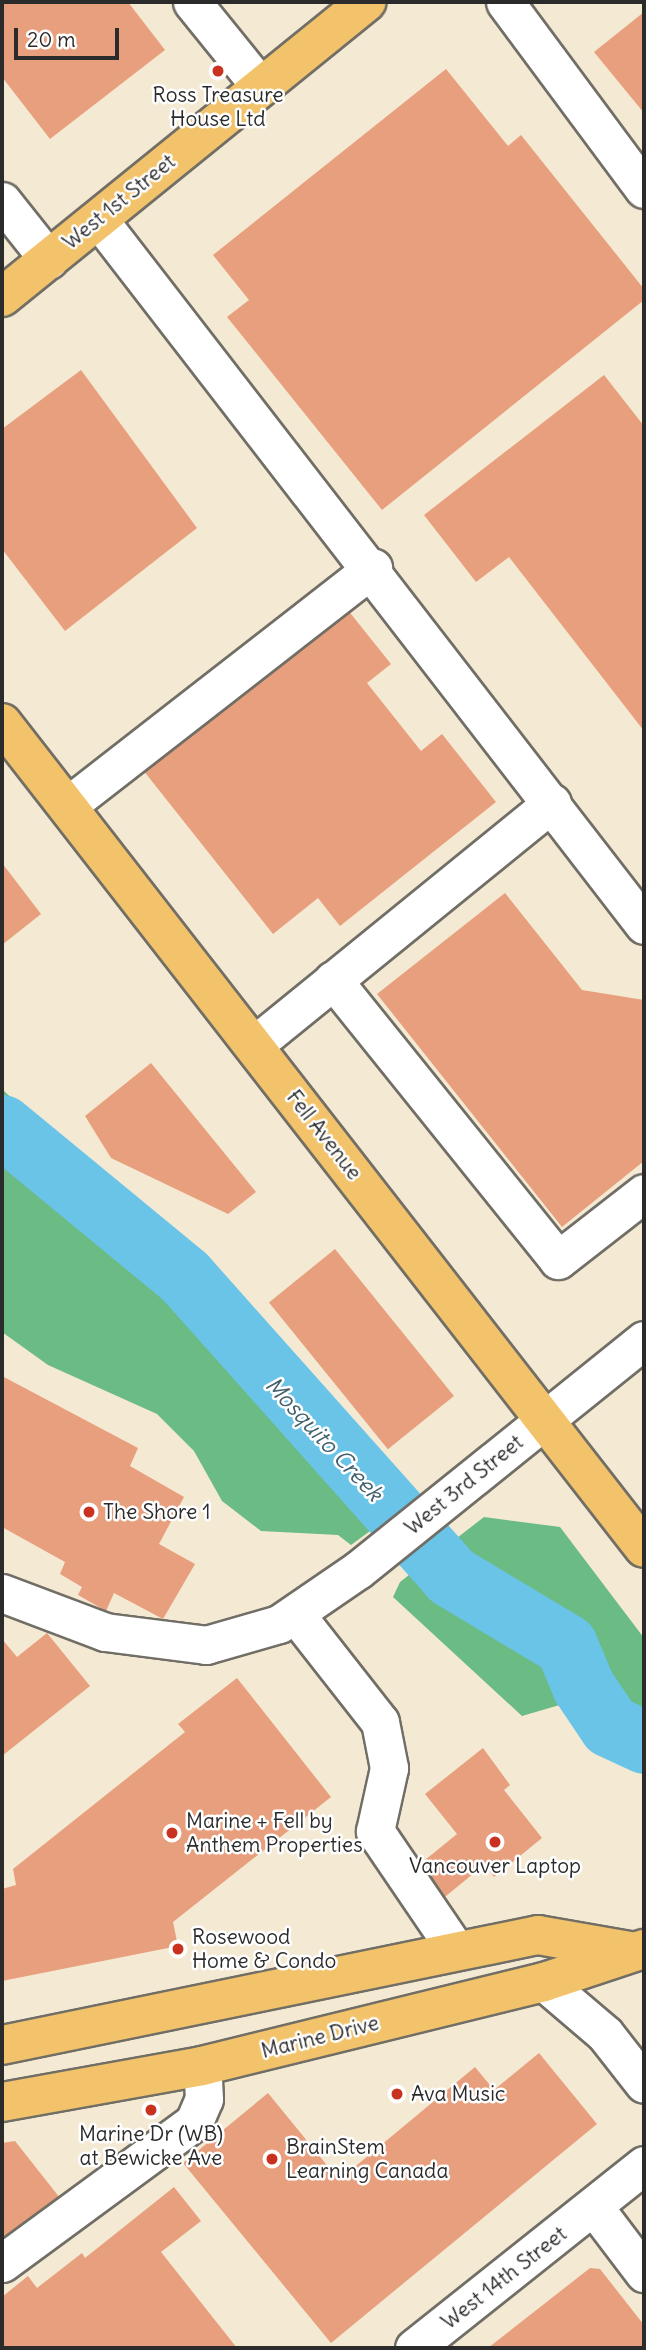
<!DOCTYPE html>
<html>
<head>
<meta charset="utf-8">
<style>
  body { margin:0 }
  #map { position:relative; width:646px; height:2350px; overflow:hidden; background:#f4e9d3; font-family:Delius,sans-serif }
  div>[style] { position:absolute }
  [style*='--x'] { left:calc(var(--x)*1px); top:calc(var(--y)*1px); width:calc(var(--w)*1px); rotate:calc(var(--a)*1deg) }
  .forest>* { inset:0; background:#6bbb85 }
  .river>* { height:63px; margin:-31.5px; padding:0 31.5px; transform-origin:31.5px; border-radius:31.5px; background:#6ac4e8 }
  .building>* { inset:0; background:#e89f7d; transform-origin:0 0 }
  .roads { filter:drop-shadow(2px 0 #716e66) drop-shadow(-2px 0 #716e66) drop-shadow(0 2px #716e66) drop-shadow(0 -2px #716e66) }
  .minor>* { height:37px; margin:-18.5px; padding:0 18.5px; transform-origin:18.5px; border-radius:18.5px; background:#fff }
  .major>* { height:38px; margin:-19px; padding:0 19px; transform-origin:19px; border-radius:19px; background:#f2c36a }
  .dots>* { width:19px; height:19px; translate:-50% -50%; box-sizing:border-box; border:4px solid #fff; border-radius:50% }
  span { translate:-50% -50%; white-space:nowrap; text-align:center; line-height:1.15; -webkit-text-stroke:5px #fff; paint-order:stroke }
  .poi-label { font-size:21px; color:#2b2b2b }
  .left { translate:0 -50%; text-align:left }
  .street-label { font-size:21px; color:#2b2b2b }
  .water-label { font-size:23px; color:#41616d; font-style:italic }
  .frame { position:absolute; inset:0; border:4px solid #2b2b2b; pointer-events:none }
  .scale { position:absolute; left:14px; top:28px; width:105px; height:32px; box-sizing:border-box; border:4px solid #2b2b2b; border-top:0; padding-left:9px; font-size:21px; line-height:24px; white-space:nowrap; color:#2b2b2b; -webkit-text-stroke:5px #fff; paint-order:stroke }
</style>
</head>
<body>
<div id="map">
  <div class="forest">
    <div style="clip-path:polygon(2px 1089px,218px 1296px,415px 1498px,351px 1545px,338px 1535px,261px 1531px,222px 1501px,194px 1451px,157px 1414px,48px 1365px,2px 1332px)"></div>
    <div style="clip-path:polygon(484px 1517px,560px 1527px,644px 1638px,644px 1752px,597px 1694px,522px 1716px,393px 1597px,400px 1582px)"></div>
  </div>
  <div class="river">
    <div style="--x:2;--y:1126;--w:236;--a:39.5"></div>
    <div style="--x:184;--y:1276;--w:402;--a:48.3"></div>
    <div style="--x:451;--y:1576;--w:134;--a:31"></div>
    <div style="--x:566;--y:1645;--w:44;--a:67.5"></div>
    <div style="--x:583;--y:1686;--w:48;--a:56"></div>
    <div style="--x:610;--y:1726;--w:38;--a:25"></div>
  </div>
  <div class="building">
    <div style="clip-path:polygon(2px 2px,128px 2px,165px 50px,50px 139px,2px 77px)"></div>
    <div style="clip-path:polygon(644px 12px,644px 113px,594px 52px)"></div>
    <div style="clip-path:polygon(446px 69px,508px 146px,521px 135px,644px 289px,644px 300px,382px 510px,227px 317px,249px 300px,213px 255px)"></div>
    <div style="clip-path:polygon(81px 370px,197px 528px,65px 631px,2px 549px,2px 429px)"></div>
    <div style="clip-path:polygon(604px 375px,644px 426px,644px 731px,509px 557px,476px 582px,424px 515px)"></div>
    <div style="clip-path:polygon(347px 609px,391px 664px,367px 683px,421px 751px,442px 734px,496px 802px,340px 926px,318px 898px,273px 934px,143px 770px)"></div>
    <div style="clip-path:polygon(2px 863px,41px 914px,2px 945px)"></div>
    <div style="clip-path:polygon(505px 893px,582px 990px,644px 1000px,644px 1161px,562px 1227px,377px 994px)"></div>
    <div style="clip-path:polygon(151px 1063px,256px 1192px,228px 1214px,111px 1158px,85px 1116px)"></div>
    <div style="left:335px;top:1249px;width:189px;height:85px;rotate:51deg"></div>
    <div style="clip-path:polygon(2px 1376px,138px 1448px,130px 1466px,184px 1497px,159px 1544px,195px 1564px,163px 1619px,114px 1593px,106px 1611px,78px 1595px,82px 1587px,60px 1574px,65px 1562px,2px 1527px)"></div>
    <div style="clip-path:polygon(47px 1633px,90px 1686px,2px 1756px,2px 1639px,17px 1657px)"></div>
    <div style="clip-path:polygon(237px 1678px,331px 1797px,173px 1922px,178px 1946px,2px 1981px,2px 1889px,16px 1885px,13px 1869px,185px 1732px,178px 1724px)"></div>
    <div style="clip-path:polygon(483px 1748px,510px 1785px,504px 1790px,542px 1838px,494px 1877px,485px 1864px,440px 1901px,414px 1869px,457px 1834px,425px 1794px)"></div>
    <div style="clip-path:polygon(539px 2053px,597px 2124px,331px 2343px,183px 2163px,268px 2093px,339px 2180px,475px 2067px,494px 2090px)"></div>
    <div style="clip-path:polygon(15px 2141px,60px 2198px,2px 2244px,2px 2143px)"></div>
    <div style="clip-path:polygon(174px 2187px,201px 2221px,161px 2252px,237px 2348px,2px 2348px,2px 2297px,28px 2276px,37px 2288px,82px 2253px,85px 2258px)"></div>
    <div style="clip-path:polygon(590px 2268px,600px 2269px,644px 2325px,644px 2348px,488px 2348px)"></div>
  </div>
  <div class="roads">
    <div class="minor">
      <div style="--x:192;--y:2;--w:108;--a:51"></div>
      <div style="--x:505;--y:2;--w:233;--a:53.4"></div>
      <div style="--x:2;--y:201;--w:75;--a:51.5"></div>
      <div style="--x:99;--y:220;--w:891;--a:52.29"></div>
      <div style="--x:67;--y:806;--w:388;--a:-37.9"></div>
      <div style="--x:333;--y:980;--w:359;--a:51.2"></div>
      <div style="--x:558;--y:1260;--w:109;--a:-37.9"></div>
      <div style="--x:254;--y:1045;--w:384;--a:-39.1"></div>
      <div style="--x:2;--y:1593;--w:110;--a:20.7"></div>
      <div style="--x:105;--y:1632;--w:102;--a:7.3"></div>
      <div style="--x:206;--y:1645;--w:76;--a:-16"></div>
      <div style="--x:279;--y:1624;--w:96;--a:-34.4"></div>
      <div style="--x:358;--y:1570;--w:367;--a:-38.8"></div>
      <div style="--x:296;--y:1615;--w:136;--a:51.9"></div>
      <div style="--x:380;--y:1722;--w:47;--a:78.9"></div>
      <div style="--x:389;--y:1768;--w:65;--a:102.5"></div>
      <div style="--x:375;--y:1831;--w:144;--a:55.8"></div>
      <div style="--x:544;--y:1982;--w:80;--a:40.4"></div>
      <div style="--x:605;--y:2034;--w:63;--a:52"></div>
      <div style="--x:594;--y:2207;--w:83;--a:52.9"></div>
      <div style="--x:2;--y:2263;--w:238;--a:-36.3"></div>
      <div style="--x:194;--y:2122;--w:25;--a:-67"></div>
      <div style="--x:204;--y:2099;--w:33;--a:-93"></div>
      <div style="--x:414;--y:2348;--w:294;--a:-38.5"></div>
    </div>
    <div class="major">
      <div style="--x:2;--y:297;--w:469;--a:-39"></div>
      <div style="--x:2;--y:723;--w:1045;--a:52.11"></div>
      <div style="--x:2;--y:2045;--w:547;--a:-11.6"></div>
      <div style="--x:538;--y:1935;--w:93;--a:9.9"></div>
      <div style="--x:2;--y:2102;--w:203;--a:-10.2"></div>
      <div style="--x:202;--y:2066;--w:352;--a:-13.8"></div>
      <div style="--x:544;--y:1982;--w:105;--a:-18.3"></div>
    </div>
  </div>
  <div class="dots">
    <div style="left:218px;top:71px;background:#c8321e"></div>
    <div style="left:89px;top:1512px;background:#c8321e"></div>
    <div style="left:172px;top:1833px;background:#c8321e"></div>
    <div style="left:495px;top:1842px;background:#c8321e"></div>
    <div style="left:178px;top:1949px;background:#c8321e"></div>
    <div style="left:397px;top:2094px;background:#c8321e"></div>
    <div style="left:151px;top:2110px;background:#c8321e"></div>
    <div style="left:272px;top:2159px;background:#c8321e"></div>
  </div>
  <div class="poi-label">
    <span style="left:218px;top:107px">Ross Treasure<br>House Ltd</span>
    <span class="left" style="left:103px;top:1512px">The Shore 1</span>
    <span class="left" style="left:186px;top:1833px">Marine + Fell by<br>Anthem Properties</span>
    <span style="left:495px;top:1866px">Vancouver Laptop</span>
    <span class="left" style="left:192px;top:1949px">Rosewood<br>Home &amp; Condo</span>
    <span class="left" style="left:411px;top:2094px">Ava Music</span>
    <span style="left:151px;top:2146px">Marine Dr (WB)<br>at Bewicke Ave</span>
    <span class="left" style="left:286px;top:2159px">BrainStem<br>Learning Canada</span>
  </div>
  <div class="street-label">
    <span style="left:119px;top:202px;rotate:-39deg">West 1st Street</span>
    <span style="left:324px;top:1135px;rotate:52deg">Fell Avenue</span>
    <span style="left:464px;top:1485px;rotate:-39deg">West 3rd Street</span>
    <span style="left:320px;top:2037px;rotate:-14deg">Marine Drive</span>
    <span style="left:504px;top:2278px;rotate:-38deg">West 14th Street</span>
  </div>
  <div class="water-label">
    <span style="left:324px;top:1439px;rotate:47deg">Mosquito Creek</span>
  </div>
  <div class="frame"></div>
  <div class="scale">20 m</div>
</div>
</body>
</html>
